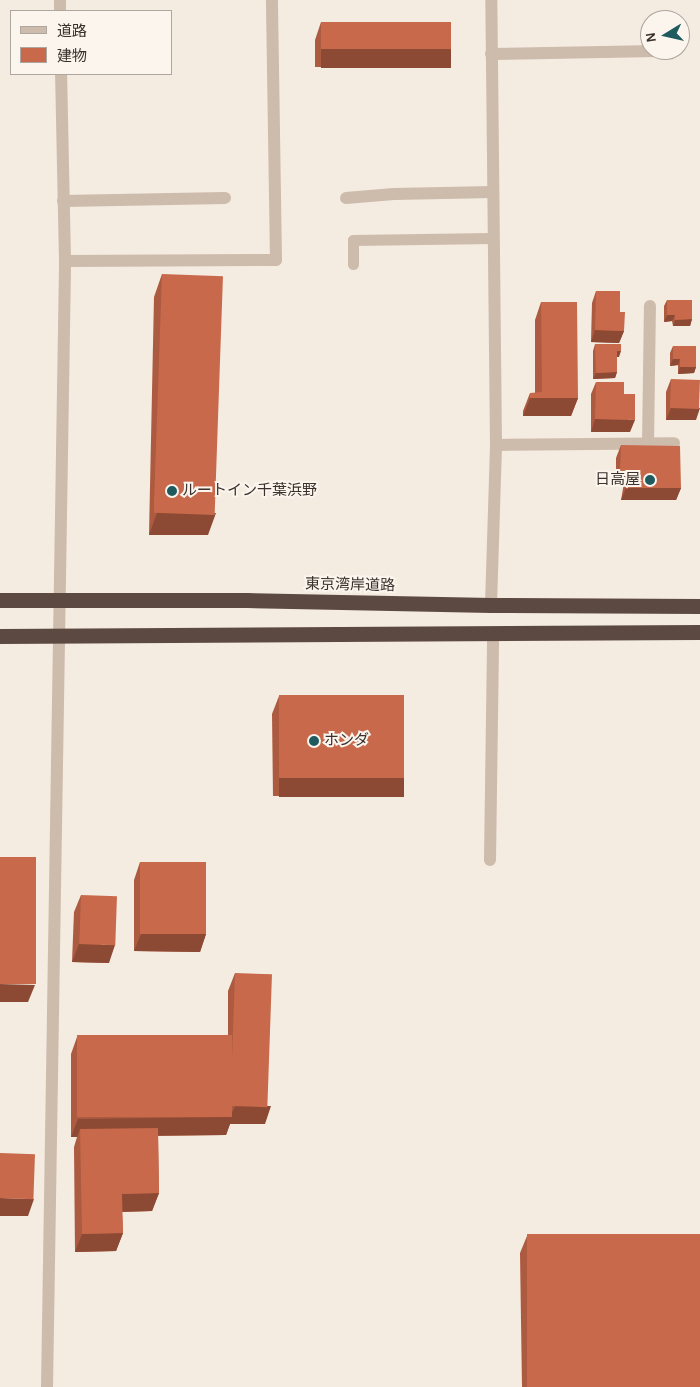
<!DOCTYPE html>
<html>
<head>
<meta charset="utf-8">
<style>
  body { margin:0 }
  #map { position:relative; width:700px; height:1387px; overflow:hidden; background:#f4ebe1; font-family:"Alegreya Sans","Noto Sans JP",sans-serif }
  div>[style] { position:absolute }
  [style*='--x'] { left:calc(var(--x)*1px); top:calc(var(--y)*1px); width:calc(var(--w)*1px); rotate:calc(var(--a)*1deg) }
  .lane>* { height:11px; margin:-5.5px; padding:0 5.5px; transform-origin:5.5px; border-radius:5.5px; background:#cdbbac }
  .street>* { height:12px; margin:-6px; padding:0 6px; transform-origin:6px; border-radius:6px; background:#cdbbac }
  .highway>* { height:15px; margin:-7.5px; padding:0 7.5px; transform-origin:7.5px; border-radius:7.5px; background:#5c4a42 }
  .wall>* { inset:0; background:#ac5a40 }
  .shaded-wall>* { inset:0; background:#8c4a34; transform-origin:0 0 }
  .building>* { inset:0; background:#c8694b; transform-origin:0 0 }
  .dots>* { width:14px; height:14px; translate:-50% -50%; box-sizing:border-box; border:2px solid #fbf5ee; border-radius:50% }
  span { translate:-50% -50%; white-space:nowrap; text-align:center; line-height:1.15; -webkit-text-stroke:4px #fbf5ee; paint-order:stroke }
  .poi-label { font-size:15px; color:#3b302b }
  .right { translate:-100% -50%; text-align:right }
  .left { translate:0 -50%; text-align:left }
  .street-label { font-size:15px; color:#3b302b }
  .legend { position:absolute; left:10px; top:10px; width:162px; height:65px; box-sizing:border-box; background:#fbf5ee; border:1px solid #aea6a0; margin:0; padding:6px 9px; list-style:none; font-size:15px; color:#3b302b }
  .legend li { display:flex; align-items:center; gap:10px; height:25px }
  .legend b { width:25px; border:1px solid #aea6a0 }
  .north { position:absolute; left:640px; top:10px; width:50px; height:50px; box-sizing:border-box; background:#fbf5ee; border:1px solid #aea6a0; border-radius:50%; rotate:261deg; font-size:14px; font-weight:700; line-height:20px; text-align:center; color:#3b302b }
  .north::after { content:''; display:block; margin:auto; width:18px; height:22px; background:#1f5a5e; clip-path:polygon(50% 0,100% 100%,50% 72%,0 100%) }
</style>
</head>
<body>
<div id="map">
  <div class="lane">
    <div style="--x:353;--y:264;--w:24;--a:-90"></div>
    <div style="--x:353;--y:240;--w:140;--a:-0.8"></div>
  </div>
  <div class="street">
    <div style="--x:60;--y:0;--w:11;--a:90"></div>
    <div style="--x:491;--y:54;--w:180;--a:-1"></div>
    <div style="--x:346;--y:198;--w:48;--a:-4.8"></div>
    <div style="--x:394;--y:194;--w:99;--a:-1.2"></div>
    <div style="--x:63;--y:201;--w:162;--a:-1.1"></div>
    <div style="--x:65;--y:261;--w:211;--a:-0.3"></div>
    <div style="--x:276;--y:260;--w:260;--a:-90.9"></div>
    <div style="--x:496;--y:445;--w:178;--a:-0.6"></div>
    <div style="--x:648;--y:445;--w:139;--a:-89.2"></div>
    <div style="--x:491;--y:605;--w:160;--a:-88.2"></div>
    <div style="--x:496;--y:445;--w:445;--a:-90.6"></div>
    <div style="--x:490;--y:860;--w:227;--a:-89.2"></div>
    <div style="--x:47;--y:1387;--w:1126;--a:-89.08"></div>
    <div style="--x:65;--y:261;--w:187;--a:-91.2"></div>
  </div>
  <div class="highway">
    <div style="--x:0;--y:600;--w:247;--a:0"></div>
    <div style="--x:247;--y:600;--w:244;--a:1.2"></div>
    <div style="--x:491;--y:605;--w:209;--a:0.3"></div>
    <div style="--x:0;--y:636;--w:700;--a:-0.33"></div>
  </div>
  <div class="wall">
    <div style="clip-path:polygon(321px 22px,451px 49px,445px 67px,315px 67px,315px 40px)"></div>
    <div style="clip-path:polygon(162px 274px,208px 535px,149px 535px,154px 297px)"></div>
    <div style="clip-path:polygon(596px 291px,620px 312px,624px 331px,619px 343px,591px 342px,592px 303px)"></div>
    <div style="clip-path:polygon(667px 300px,692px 319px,690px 326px,673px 326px,672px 321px,664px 322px,664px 306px)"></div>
    <div style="clip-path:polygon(541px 302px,578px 398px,571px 416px,523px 416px,523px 411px,530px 393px,535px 393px,535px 320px)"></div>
    <div style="clip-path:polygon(595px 344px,619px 357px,617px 357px,617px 372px,615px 378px,593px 379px,593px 351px)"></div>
    <div style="clip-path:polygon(673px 346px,696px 367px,694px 373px,678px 374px,678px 365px,670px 366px,670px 353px)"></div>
    <div style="clip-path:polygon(671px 379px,696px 420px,666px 420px,666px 392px)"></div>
    <div style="clip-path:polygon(596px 382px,624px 394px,630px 432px,591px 432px,591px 394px)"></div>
    <div style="clip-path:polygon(621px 445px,681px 488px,676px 500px,621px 500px,624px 483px,616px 483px,616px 458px)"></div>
    <div style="clip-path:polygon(279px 696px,398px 796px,273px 796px,272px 714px)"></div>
    <div style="clip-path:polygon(140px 862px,206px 934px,200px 952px,134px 951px,134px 880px)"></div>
    <div style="clip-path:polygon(81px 895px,109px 963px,72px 962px,74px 912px)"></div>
    <div style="clip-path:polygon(235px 973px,265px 1124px,230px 1124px,226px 1135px,158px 1136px,159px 1193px,152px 1211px,122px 1212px,123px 1233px,116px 1251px,75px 1252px,74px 1147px,77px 1137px,71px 1137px,71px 1054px,77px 1037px,228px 1035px,228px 991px)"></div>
    <div style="clip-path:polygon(527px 1236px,700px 1387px,522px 1387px,520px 1253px)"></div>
  </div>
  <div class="shaded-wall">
    <div style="left:321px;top:49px;width:130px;height:19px"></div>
    <div style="clip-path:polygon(667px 315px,675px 315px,672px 321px,664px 322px)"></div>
    <div style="clip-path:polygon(692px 319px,690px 326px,673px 326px,675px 320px)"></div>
    <div style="clip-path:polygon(595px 330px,624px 331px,619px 343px,591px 342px)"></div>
    <div style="clip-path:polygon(617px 351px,621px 351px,619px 357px,615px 357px)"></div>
    <div style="clip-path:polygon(673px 359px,680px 359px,678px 365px,670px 366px)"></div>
    <div style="clip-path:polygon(680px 367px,696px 367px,694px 373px,678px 374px)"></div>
    <div style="clip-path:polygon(617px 372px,615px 378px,593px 379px,596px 373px)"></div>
    <div style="clip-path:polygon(530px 398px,578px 398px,571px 416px,523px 416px)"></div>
    <div style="clip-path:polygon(671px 408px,700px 408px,696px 420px,666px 420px)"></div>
    <div style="clip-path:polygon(595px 419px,635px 420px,630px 432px,591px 432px)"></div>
    <div style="clip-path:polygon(620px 471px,628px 471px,624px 483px,616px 483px)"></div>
    <div style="clip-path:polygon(626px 488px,681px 488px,676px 500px,621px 500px)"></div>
    <div style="clip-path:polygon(157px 513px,216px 513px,208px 535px,149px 535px)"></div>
    <div style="left:279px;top:778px;width:125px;height:19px"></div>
    <div style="clip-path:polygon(141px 934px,206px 934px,200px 952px,134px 951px)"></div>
    <div style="clip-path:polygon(79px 944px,115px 945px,109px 963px,72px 962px)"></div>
    <div style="clip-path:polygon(0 984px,35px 985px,28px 1002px,0 1002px)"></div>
    <div style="clip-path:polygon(235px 1106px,271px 1106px,265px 1124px,230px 1124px,226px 1135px,80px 1136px,80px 1129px,77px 1137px,71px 1137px,78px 1119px,230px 1117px)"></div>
    <div style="clip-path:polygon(159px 1193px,152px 1211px,116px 1212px,122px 1194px)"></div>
    <div style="clip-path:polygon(0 1198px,34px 1199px,28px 1216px,0 1216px)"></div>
    <div style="clip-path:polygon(123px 1233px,116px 1251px,75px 1252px,82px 1234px)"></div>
  </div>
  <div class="building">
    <div style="left:321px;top:22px;width:130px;height:27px"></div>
    <div style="left:162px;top:274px;width:61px;height:239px;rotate:2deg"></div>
    <div style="clip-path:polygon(596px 291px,620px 291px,620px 312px,625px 312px,624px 331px,595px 330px)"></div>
    <div style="clip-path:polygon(667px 300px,692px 300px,692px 319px,675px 320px,675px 315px,667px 315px)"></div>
    <div style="clip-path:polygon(541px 302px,577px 302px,578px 398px,530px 398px,530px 393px,542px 392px)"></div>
    <div style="clip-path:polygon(595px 344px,621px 344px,621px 351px,617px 351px,617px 372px,596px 373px)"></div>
    <div style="clip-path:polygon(673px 346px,696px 346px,696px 367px,680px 367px,680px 359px,673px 359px)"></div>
    <div style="left:671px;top:379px;width:29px;height:29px;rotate:2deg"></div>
    <div style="clip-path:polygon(596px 382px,624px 382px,624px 394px,635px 394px,635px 420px,595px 419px)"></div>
    <div style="clip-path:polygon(621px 445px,680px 446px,681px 488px,626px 488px,628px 471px,620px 471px)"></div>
    <div style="left:404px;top:695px;width:83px;height:125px;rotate:90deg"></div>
    <div style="left:0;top:857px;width:36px;height:127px"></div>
    <div style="left:140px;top:862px;width:66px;height:72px"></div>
    <div style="left:81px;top:895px;width:36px;height:49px;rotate:2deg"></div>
    <div style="left:235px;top:973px;width:37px;height:133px;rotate:2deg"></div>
    <div style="left:232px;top:1035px;width:82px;height:155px;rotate:90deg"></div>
    <div style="clip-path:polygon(158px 1128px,159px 1193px,122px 1194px,123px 1233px,82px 1234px,80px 1129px)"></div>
    <div style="left:0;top:1153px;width:35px;height:45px;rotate:2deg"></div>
    <div style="left:700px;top:1234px;width:153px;height:173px;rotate:90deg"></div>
  </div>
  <div class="dots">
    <div style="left:650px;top:480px;background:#1f5a5e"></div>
    <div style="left:172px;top:491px;background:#1f5a5e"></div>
    <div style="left:314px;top:741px;background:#1f5a5e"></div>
  </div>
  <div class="poi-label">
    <span class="right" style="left:640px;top:480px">日高屋</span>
    <span class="left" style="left:182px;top:491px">ルートイン千葉浜野</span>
    <span class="left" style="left:324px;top:741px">ホンダ</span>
  </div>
  <div class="street-label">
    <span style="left:350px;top:585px;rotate:1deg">東京湾岸道路</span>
  </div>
  <ul class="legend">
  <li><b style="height:6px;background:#cdbbac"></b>道路</li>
  <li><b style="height:14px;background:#c8694b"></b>建物</li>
  </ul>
  <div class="north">N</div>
</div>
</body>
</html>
